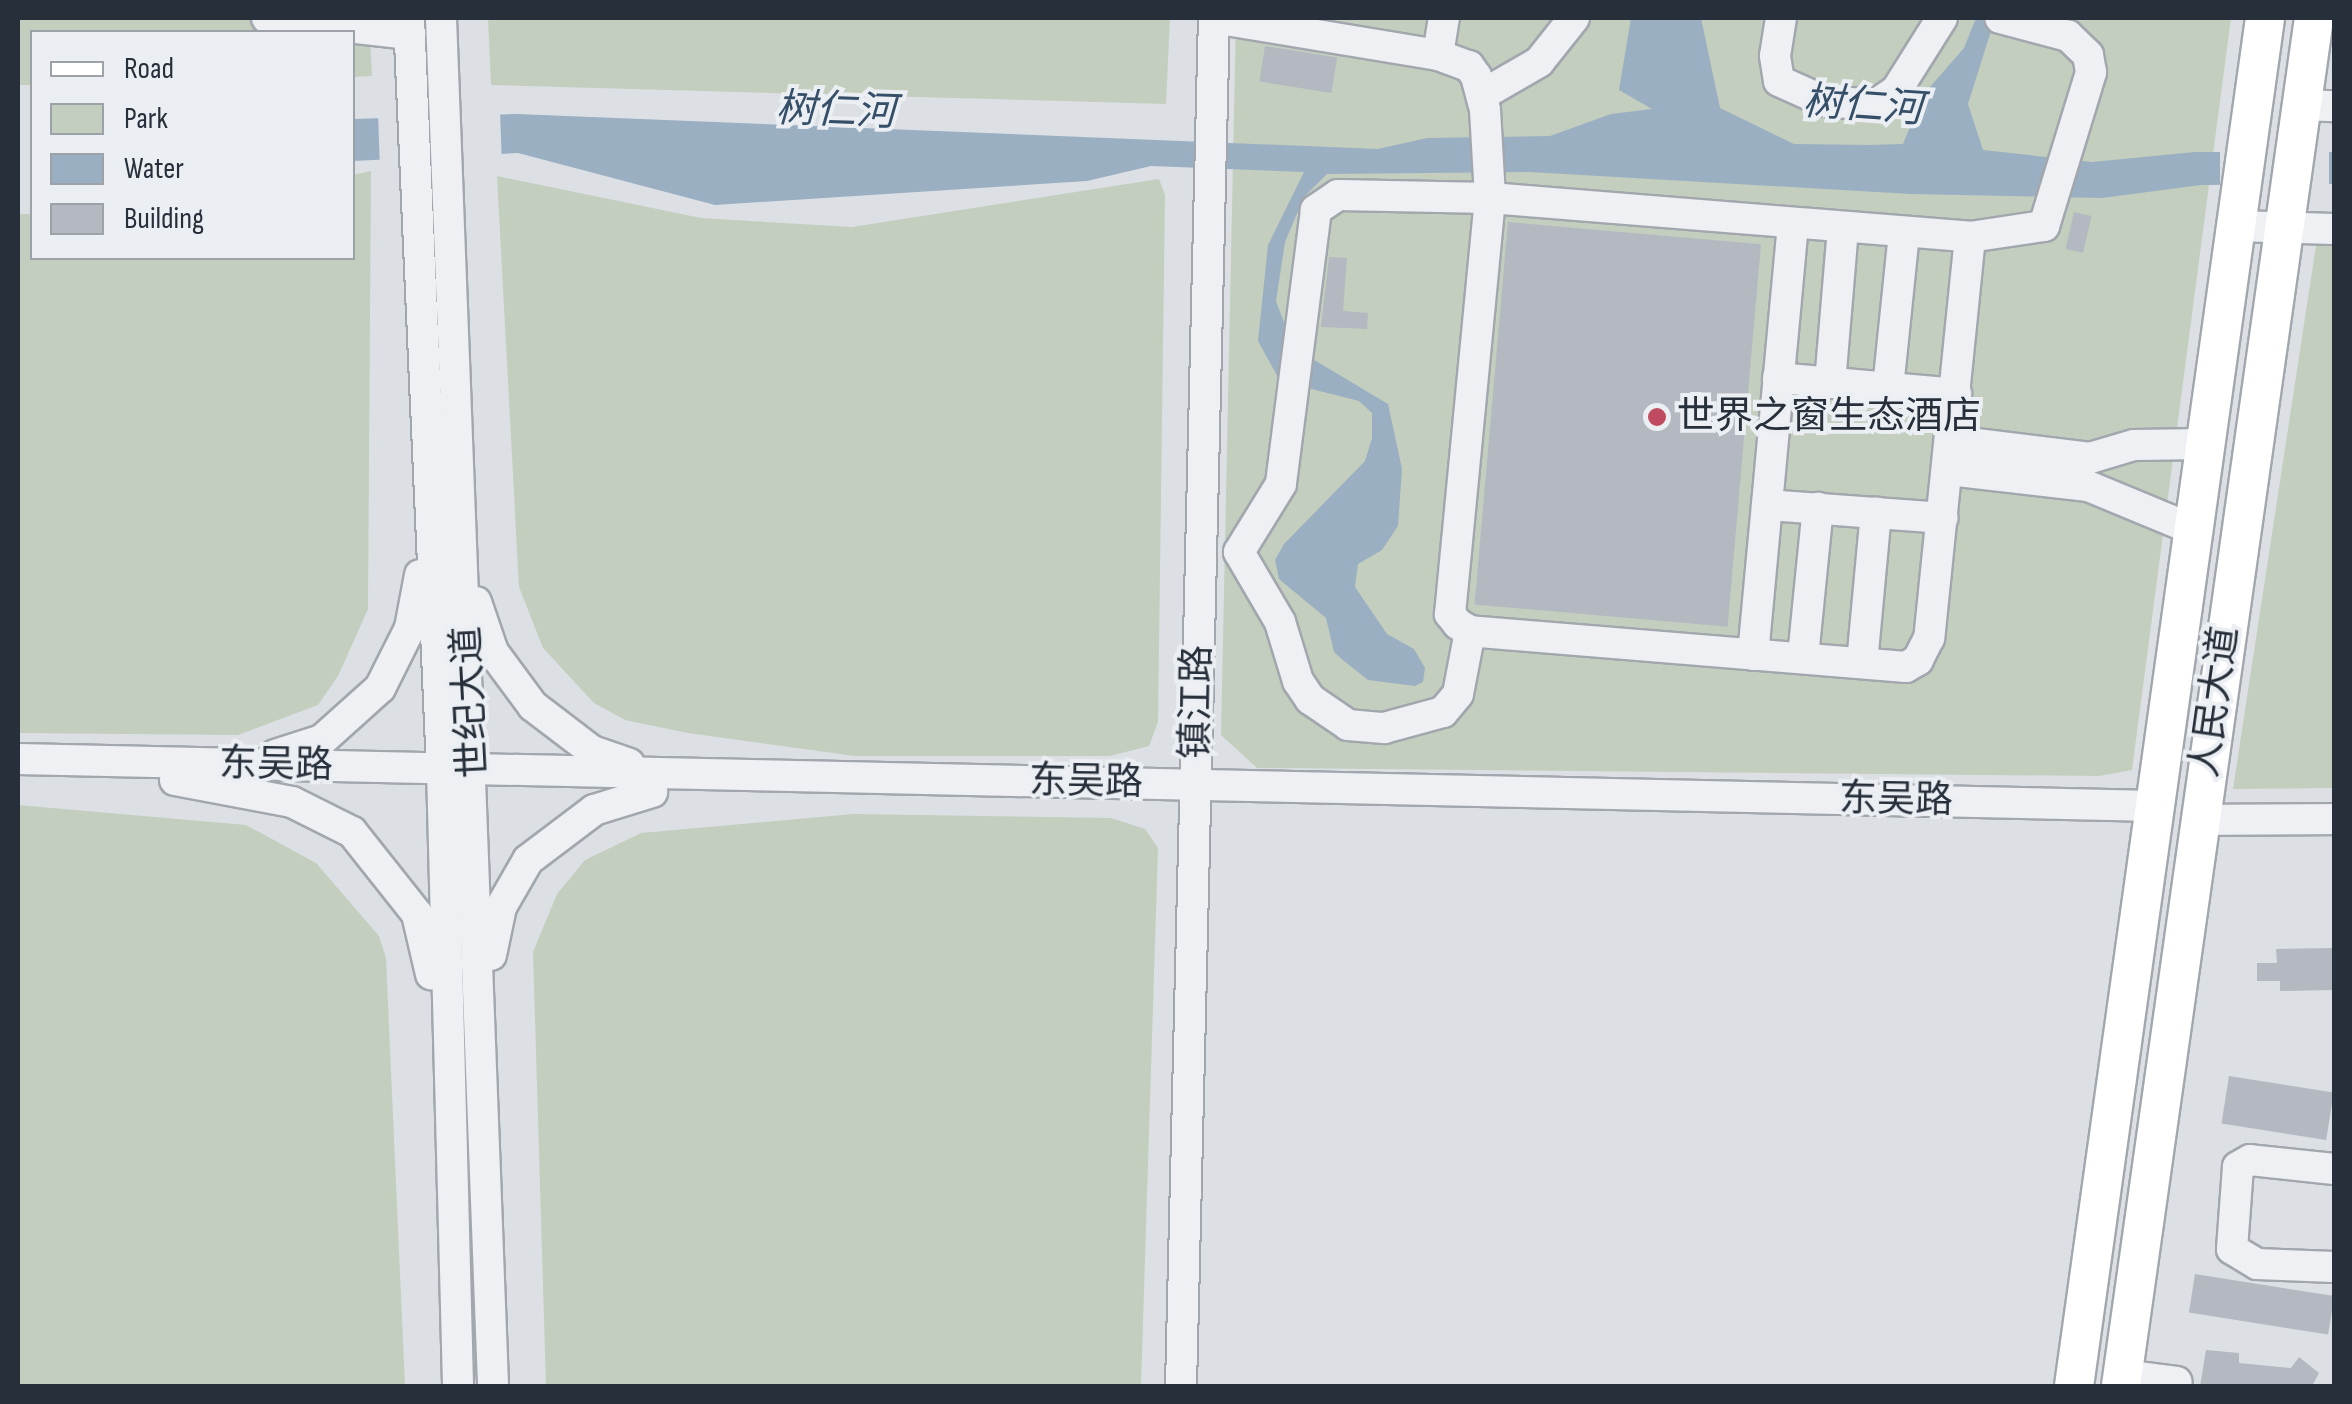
<!DOCTYPE html>
<html>
<head>
<meta charset="utf-8">
<style>
  body { margin:0 }
  #map { position:relative; width:2352px; height:1404px; overflow:hidden; background:#dce0e5; font-family:"Sofia Sans Condensed","Noto Sans SC",sans-serif }
  div>[style] { position:absolute }
  [style*='--x'] { left:calc(var(--x)*1px); top:calc(var(--y)*1px); width:calc(var(--w)*1px); rotate:calc(var(--a)*1deg) }
  .green>* { inset:0; background:#c3cebe }
  .water>* { inset:0; background:#9aafc2 }
  .pier>* { inset:0; background:#dce0e5; transform-origin:0 0 }
  .building>* { inset:0; background:#b4b9c1; transform-origin:0 0 }
  .roads { filter:drop-shadow(2px 0 #a2a7ae) drop-shadow(-2px 0 #a2a7ae) drop-shadow(0 2px #a2a7ae) drop-shadow(0 -2px #a2a7ae) }
  .minor>* { height:30px; margin:-15px; padding:0 15px; transform-origin:15px; border-radius:15px; background:#eef0f4 }
  .major>* { height:38px; margin:-19px; padding:0 19px; transform-origin:19px; border-radius:19px; background:#fff }
  .dots>* { width:28px; height:28px; translate:-50% -50%; box-sizing:border-box; border:5px solid #ebeff3; border-radius:50% }
  span { translate:-50% -50%; white-space:nowrap; text-align:center; line-height:1.15; -webkit-text-stroke:8px #ebeff3; paint-order:stroke }
  .poi-label { font-size:38px; color:#272f3a }
  .left { translate:0 -50%; text-align:left }
  .street-label { font-size:38px; color:#272f3a }
  .water-label { font-size:40px; color:#364f69; font-style:italic }
  .frame { position:absolute; inset:0; border:20px solid #272f3a; pointer-events:none }
  .legend { position:absolute; left:30px; top:30px; width:325px; height:230px; box-sizing:border-box; background:#ebeff3; border:2px solid #9da2a9; margin:0; padding:12px 18px; list-style:none; font-size:30px; color:#272f3a }
  .legend li { display:flex; align-items:center; gap:20px; height:50px }
  .legend b { width:50px; border:2px solid #9da2a9 }
</style>
</head>
<body>
<div id="map">
  <div class="green">
    <div style="clip-path:polygon(18px 18px,369px 18px,372px 76px,353px 77px,352px 32px,32px 32px,32px 85px,18px 85px)"></div>
    <div style="clip-path:polygon(488px 18px,1170px 18px,1166px 104px,491px 85px)"></div>
    <div style="clip-path:polygon(1236px 18px,2231px 18px,2132px 770px,2099px 776px,1257px 768px,1221px 735px)"></div>
    <div style="clip-path:polygon(371px 171px,368px 609px,338px 676px,318px 705px,238px 735px,18px 733px,18px 214px,32px 214px,32px 258px,352px 258px,353px 175px)"></div>
    <div style="clip-path:polygon(497px 176px,701px 218px,852px 227px,1159px 179px,1165px 195px,1158px 722px,1149px 746px,1110px 756px,855px 756px,688px 733px,625px 720px,594px 703px,543px 648px,519px 587px)"></div>
    <div style="clip-path:polygon(2334px 235px,2334px 788px,2233px 789px,2317px 239px)"></div>
    <div style="clip-path:polygon(18px 805px,246px 825px,316px 863px,379px 936px,386px 958px,405px 1386px,18px 1386px)"></div>
    <div style="clip-path:polygon(853px 814px,1111px 818px,1145px 829px,1158px 848px,1141px 1386px,546px 1386px,533px 952px,557px 894px,585px 860px,641px 833px)"></div>
  </div>
  <div class="water">
    <div style="clip-path:polygon(1631px 18px,1701px 18px,1720px 108px,1794px 144px,1870px 145px,1903px 144px,1923px 95px,1964px 48px,1976px 18px,2009px 18px,1991px 31px,1968px 104px,1983px 150px,2092px 162px,2195px 152px,2334px 152px,2334px 184px,2201px 185px,2102px 198px,1911px 194px,1530px 172px,1327px 174px,1304px 197px,1285px 242px,1276px 301px,1286px 328px,1311px 358px,1388px 404px,1402px 469px,1398px 526px,1382px 550px,1358px 564px,1355px 587px,1387px 634px,1414px 649px,1425px 668px,1423px 682px,1415px 686px,1368px 680px,1344px 661px,1334px 652px,1326px 618px,1279px 579px,1275px 560px,1284px 544px,1365px 461px,1372px 438px,1372px 413px,1359px 401px,1280px 381px,1258px 341px,1268px 245px,1304px 172px,1151px 166px,1087px 181px,715px 205px,518px 153px,353px 161px,353px 119px,517px 114px,1378px 149px,1427px 138px,1550px 136px,1611px 114px,1652px 109px,1619px 90px)"></div>
  </div>
  <div class="pier">
    <div style="left:500px;top:110px;width:48px;height:122px;rotate:88deg"></div>
    <div style="left:2220px;top:147px;width:109px;height:42px"></div>
  </div>
  <div class="building">
    <div style="left:1265px;top:46px;width:73px;height:36px;rotate:9deg"></div>
    <div style="left:2074px;top:212px;width:18px;height:38px;rotate:13deg"></div>
    <div style="left:1508px;top:222px;width:254px;height:384px;rotate:5deg"></div>
    <div style="clip-path:polygon(1329px 257px,1347px 258px,1343px 311px,1368px 313px,1367px 329px,1321px 327px)"></div>
    <div style="clip-path:polygon(2334px 948px,2334px 990px,2280px 991px,2280px 981px,2257px 981px,2257px 963px,2277px 963px,2276px 949px)"></div>
    <div style="left:2229px;top:1076px;width:106px;height:48px;rotate:9deg"></div>
    <div style="left:2195px;top:1274px;width:141px;height:39px;rotate:9deg"></div>
    <div style="clip-path:polygon(2206px 1350px,2239px 1353px,2239px 1363px,2291px 1368px,2299px 1357px,2319px 1373px,2312px 1386px,2200px 1386px)"></div>
  </div>
  <div class="roads">
    <div class="minor">
      <div style="--x:267;--y:18;--w:144;--a:6.4"></div>
      <div style="--x:409;--y:18;--w:752;--a:87.48"></div>
      <div style="--x:442;--y:769;--w:617;--a:88.51"></div>
      <div style="--x:441;--y:18;--w:1369;--a:87.82"></div>
      <div style="--x:1214;--y:18;--w:227;--a:9.4"></div>
      <div style="--x:1438;--y:55;--w:33;--a:20"></div>
      <div style="--x:1469;--y:66;--w:12;--a:55"></div>
      <div style="--x:1476;--y:76;--w:35;--a:75"></div>
      <div style="--x:1485;--y:110;--w:88;--a:86.7"></div>
      <div style="--x:1490;--y:198;--w:152;--a:-178.9"></div>
      <div style="--x:1338;--y:195;--w:27;--a:146"></div>
      <div style="--x:1316;--y:210;--w:276;--a:97.3"></div>
      <div style="--x:1281;--y:484;--w:80;--a:121.7"></div>
      <div style="--x:1239;--y:552;--w:81;--a:59.6"></div>
      <div style="--x:1280;--y:622;--w:62;--a:73"></div>
      <div style="--x:1298;--y:681;--w:22;--a:56"></div>
      <div style="--x:1310;--y:699;--w:46;--a:34.4"></div>
      <div style="--x:1348;--y:725;--w:36;--a:5"></div>
      <div style="--x:1384;--y:728;--w:61;--a:-15.2"></div>
      <div style="--x:1443;--y:712;--w:23;--a:-50"></div>
      <div style="--x:1458;--y:694;--w:64;--a:-79.2"></div>
      <div style="--x:1781;--y:18;--w:38;--a:99"></div>
      <div style="--x:1775;--y:56;--w:25;--a:81"></div>
      <div style="--x:1779;--y:81;--w:49;--a:24"></div>
      <div style="--x:1824;--y:101;--w:51;--a:4.5"></div>
      <div style="--x:1875;--y:105;--w:25;--a:-34"></div>
      <div style="--x:1896;--y:91;--w:86;--a:-57.8"></div>
      <div style="--x:1438;--y:55;--w:37;--a:-81"></div>
      <div style="--x:1482;--y:95;--w:66;--a:-30.1"></div>
      <div style="--x:1539;--y:62;--w:56;--a:-51.5"></div>
      <div style="--x:2301;--y:105;--w:33;--a:2"></div>
      <div style="--x:1490;--y:198;--w:482;--a:4.6"></div>
      <div style="--x:1970;--y:237;--w:403;--a:95.8"></div>
      <div style="--x:1929;--y:638;--w:25;--a:117"></div>
      <div style="--x:1918;--y:660;--w:14;--a:150"></div>
      <div style="--x:1906;--y:667;--w:437;--a:-175.3"></div>
      <div style="--x:1470;--y:631;--w:14;--a:-150"></div>
      <div style="--x:1458;--y:624;--w:13;--a:-129"></div>
      <div style="--x:1450;--y:614;--w:418;--a:-84.5"></div>
      <div style="--x:2236;--y:226;--w:98;--a:1.8"></div>
      <div style="--x:1970;--y:237;--w:75;--a:-8.5"></div>
      <div style="--x:2044;--y:226;--w:161;--a:-73"></div>
      <div style="--x:2091;--y:72;--w:17;--a:-100"></div>
      <div style="--x:2088;--y:55;--w:28;--a:-136"></div>
      <div style="--x:2068;--y:36;--w:70;--a:-165.2"></div>
      <div style="--x:1778;--y:378;--w:179;--a:5.1"></div>
      <div style="--x:1830;--y:383;--w:156;--a:-85.2"></div>
      <div style="--x:1888;--y:388;--w:157;--a:-84.1"></div>
      <div style="--x:1952;--y:441;--w:139;--a:7"></div>
      <div style="--x:2090;--y:458;--w:46;--a:-16.5"></div>
      <div style="--x:2134;--y:445;--w:72;--a:-0.8"></div>
      <div style="--x:1949;--y:470;--w:140;--a:6.6"></div>
      <div style="--x:2088;--y:486;--w:115;--a:22.5"></div>
      <div style="--x:1767;--y:505;--w:176;--a:4.2"></div>
      <div style="--x:476;--y:602;--w:53;--a:71.2"></div>
      <div style="--x:493;--y:652;--w:67;--a:53.5"></div>
      <div style="--x:533;--y:706;--w:74;--a:37.3"></div>
      <div style="--x:592;--y:751;--w:39;--a:19"></div>
      <div style="--x:1753;--y:655;--w:433;--a:-84.7"></div>
      <div style="--x:1803;--y:657;--w:150;--a:-84.3"></div>
      <div style="--x:1862;--y:663;--w:151;--a:-84.7"></div>
      <div style="--x:275;--y:755;--w:49;--a:-17.7"></div>
      <div style="--x:322;--y:740;--w:78;--a:-41.9"></div>
      <div style="--x:380;--y:688;--w:67;--a:-63.4"></div>
      <div style="--x:410;--y:628;--w:54;--a:-79.3"></div>
      <div style="--x:18;--y:759;--w:2138;--a:1.26"></div>
      <div style="--x:175;--y:780;--w:119;--a:10.6"></div>
      <div style="--x:292;--y:802;--w:67;--a:26.6"></div>
      <div style="--x:352;--y:832;--w:105;--a:51.6"></div>
      <div style="--x:417;--y:914;--w:62;--a:76.9"></div>
      <div style="--x:2198;--y:820;--w:136;--a:-0.4"></div>
      <div style="--x:491;--y:955;--w:49;--a:-78.2"></div>
      <div style="--x:501;--y:907;--w:54;--a:-60.1"></div>
      <div style="--x:528;--y:860;--w:83;--a:-37.1"></div>
      <div style="--x:594;--y:810;--w:61;--a:-17.2"></div>
      <div style="--x:2334;--y:1169;--w:84;--a:-173.9"></div>
      <div style="--x:2250;--y:1160;--w:14;--a:150"></div>
      <div style="--x:2238;--y:1167;--w:82;--a:94.2"></div>
      <div style="--x:2232;--y:1249;--w:29;--a:31"></div>
      <div style="--x:2257;--y:1264;--w:77;--a:2.2"></div>
      <div style="--x:2122;--y:1375;--w:55;--a:7.3"></div>
      <div style="--x:1181;--y:1386;--w:1368;--a:-88.62"></div>
    </div>
    <div class="major">
      <div style="--x:2074;--y:1386;--w:1381;--a:-82.05"></div>
      <div style="--x:2121;--y:1386;--w:1382;--a:-81.97"></div>
    </div>
  </div>
  <div class="dots">
    <div style="left:1657px;top:417px;background:#c04b61"></div>
  </div>
  <div class="poi-label">
    <span class="left" style="left:1677px;top:417px">世界之窗生态酒店</span>
  </div>
  <div class="street-label">
    <span style="left:471px;top:702px;rotate:-93deg">世纪大道</span>
    <span style="left:1197px;top:702px;rotate:-89deg">镇江路</span>
    <span style="left:2215px;top:702px;rotate:-82deg">人民大道</span>
    <span style="left:276px;top:765px;rotate:1deg">东吴路</span>
    <span style="left:1086px;top:782px;rotate:1deg">东吴路</span>
    <span style="left:1896px;top:800px;rotate:1deg">东吴路</span>
  </div>
  <div class="water-label">
    <span style="left:1863px;top:106px;rotate:4deg">树仁河</span>
    <span style="left:836px;top:111px;rotate:2deg">树仁河</span>
  </div>
  <div class="frame"></div>
  <ul class="legend">
  <li><b style="height:12px;background:#fff"></b>Road</li>
  <li><b style="height:28px;background:#c3cebe"></b>Park</li>
  <li><b style="height:28px;background:#9aafc2"></b>Water</li>
  <li><b style="height:28px;background:#b4b9c1"></b>Building</li>
  </ul>
</div>
</body>
</html>
